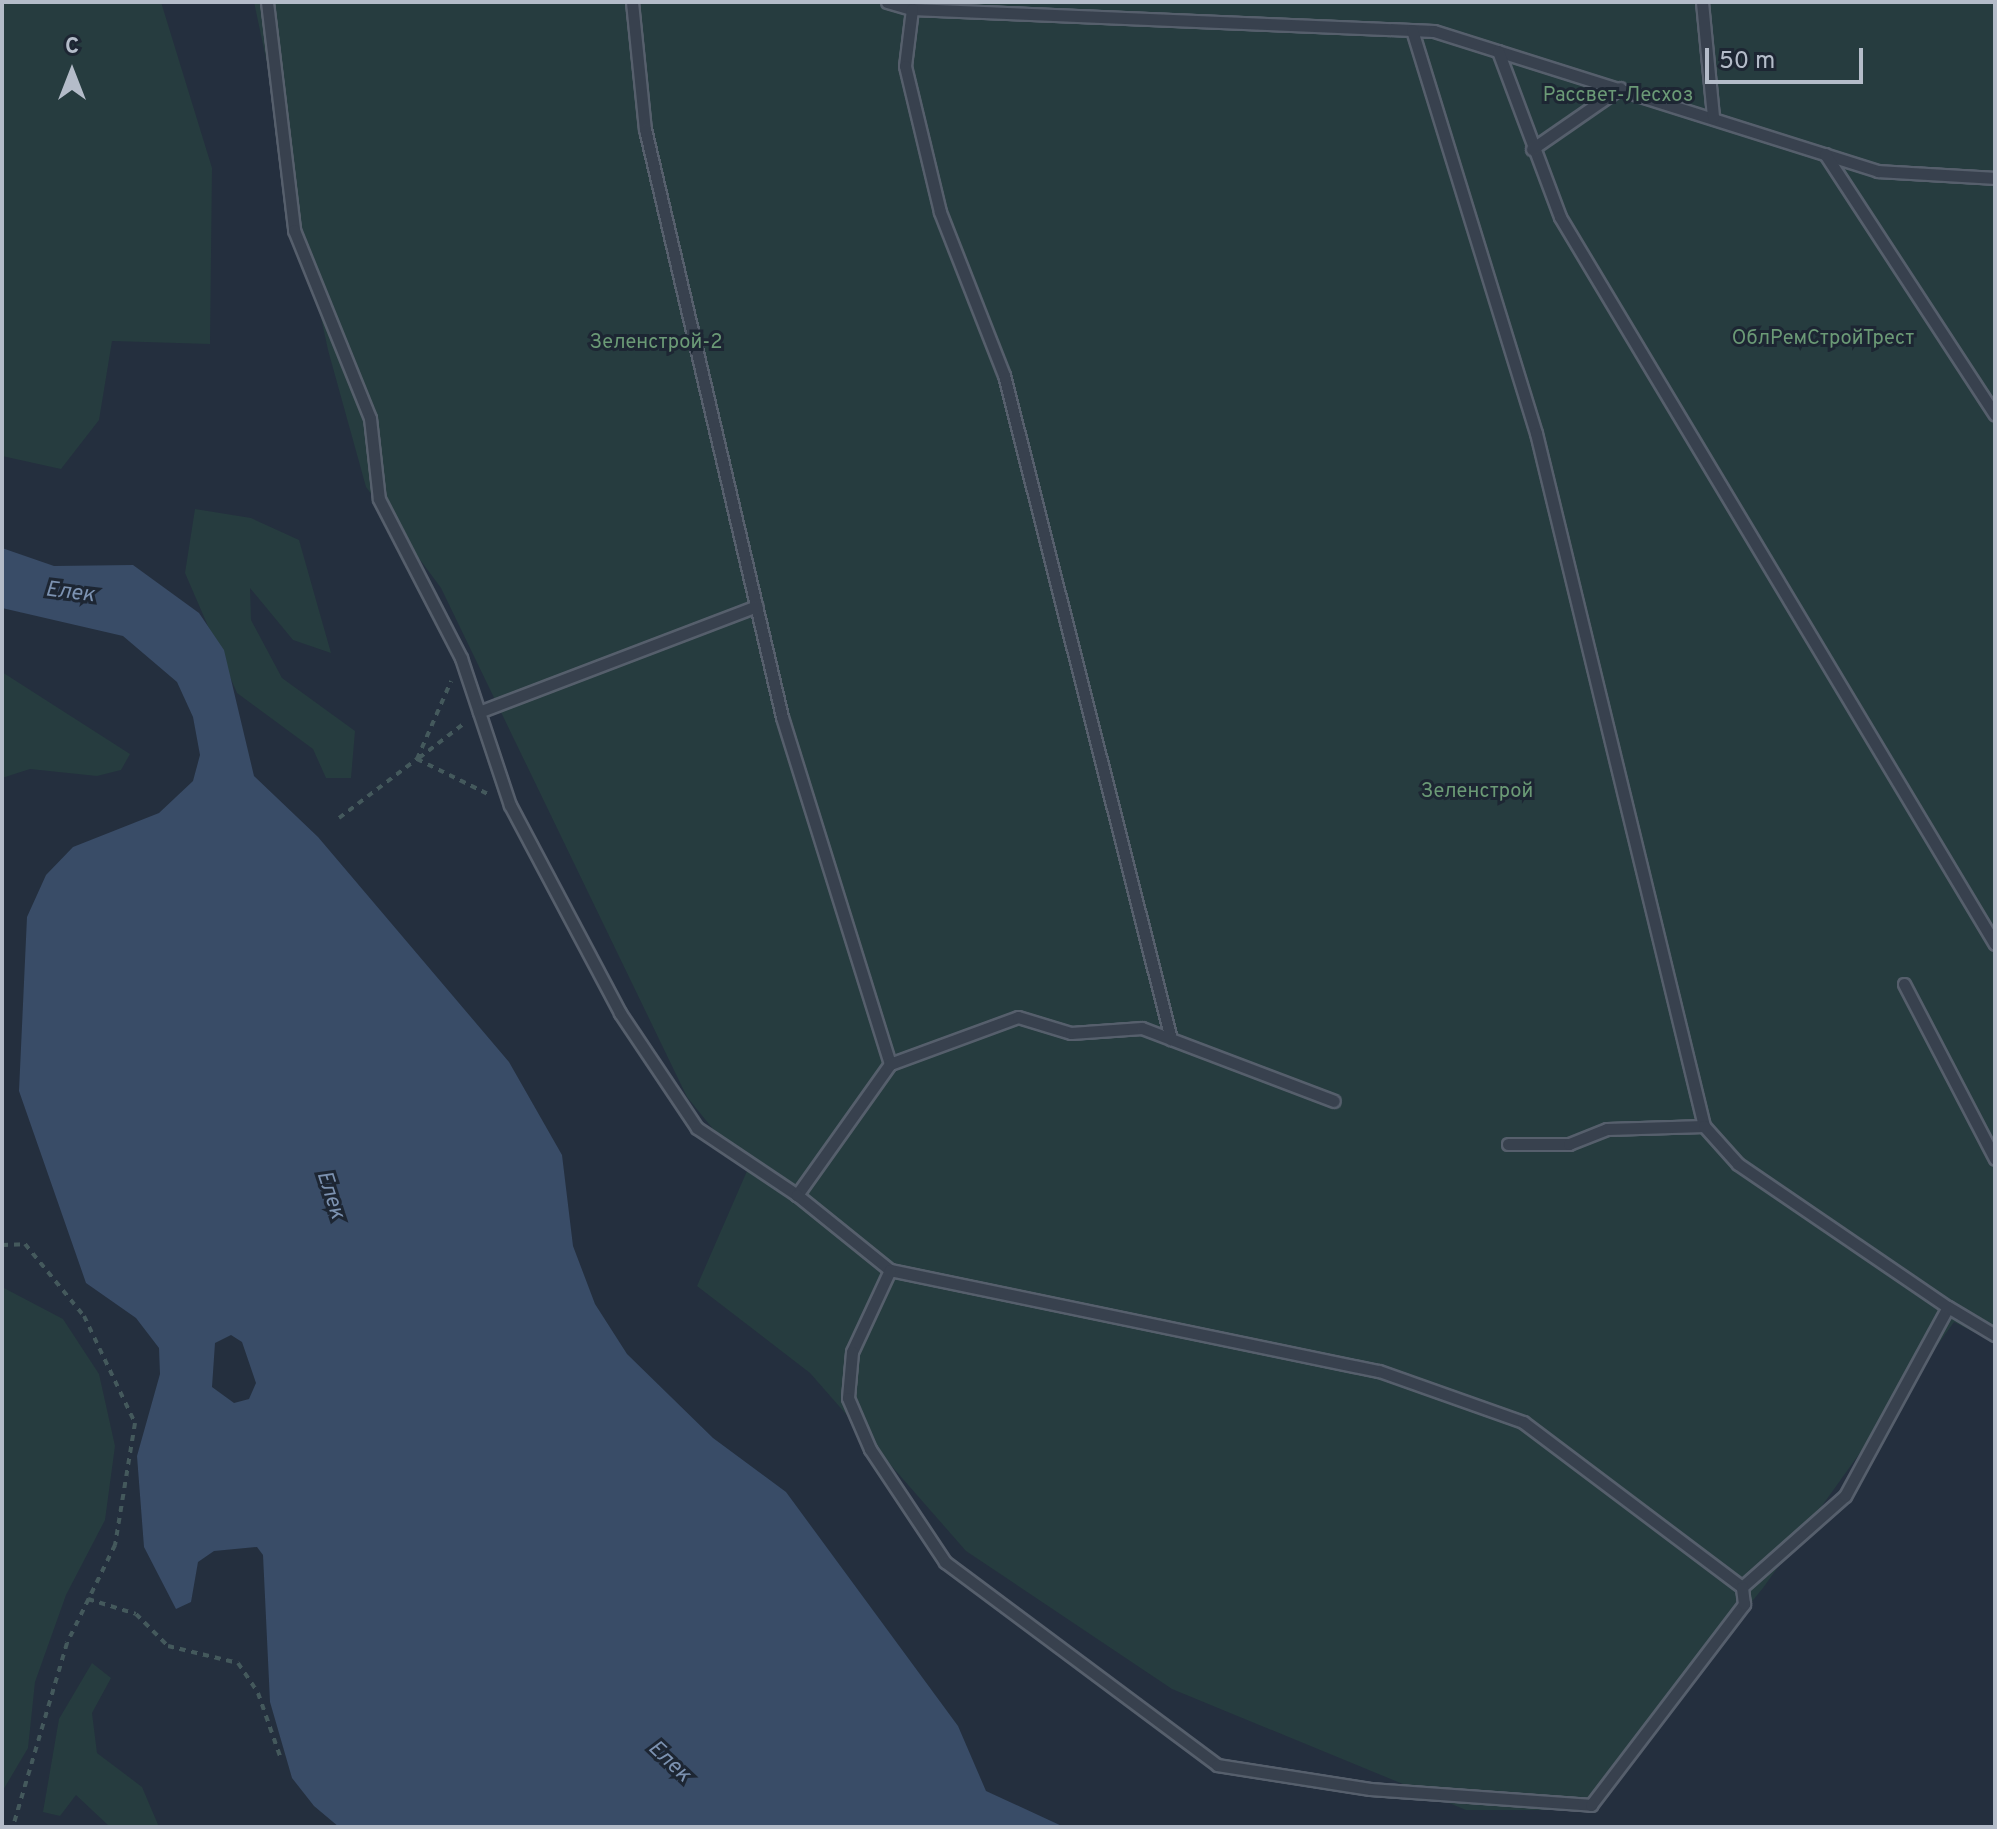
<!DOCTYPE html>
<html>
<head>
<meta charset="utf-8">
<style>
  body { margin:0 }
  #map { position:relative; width:1997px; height:1829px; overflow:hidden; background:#242f3e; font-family:Overpass,sans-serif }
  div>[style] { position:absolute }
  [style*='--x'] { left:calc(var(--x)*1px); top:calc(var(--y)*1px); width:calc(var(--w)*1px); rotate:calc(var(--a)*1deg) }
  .green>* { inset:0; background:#263c3f }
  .water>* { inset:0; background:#394c67 }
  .path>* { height:4px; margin-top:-2px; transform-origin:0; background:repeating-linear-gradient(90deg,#44595c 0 6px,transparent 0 12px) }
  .roads { filter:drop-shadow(2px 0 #565f6c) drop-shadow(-2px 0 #565f6c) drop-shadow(0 2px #565f6c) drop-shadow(0 -2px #565f6c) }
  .lane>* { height:11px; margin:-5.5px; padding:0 5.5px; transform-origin:5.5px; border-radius:5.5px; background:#38414e }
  span { translate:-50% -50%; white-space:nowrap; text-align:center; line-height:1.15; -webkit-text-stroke:6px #1d2633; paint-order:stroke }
  .park-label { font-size:20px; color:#6b9a76 }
  .water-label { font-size:22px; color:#7c92b1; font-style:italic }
  .frame { position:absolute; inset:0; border:4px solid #b4bcc9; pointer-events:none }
  .north { position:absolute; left:32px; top:32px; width:80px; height:80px; -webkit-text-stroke:6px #1d2633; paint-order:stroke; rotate:0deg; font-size:22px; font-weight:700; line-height:32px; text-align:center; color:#b4bcc9 }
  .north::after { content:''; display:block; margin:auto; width:28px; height:36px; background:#b4bcc9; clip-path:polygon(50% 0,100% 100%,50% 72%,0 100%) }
  .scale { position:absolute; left:1705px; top:48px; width:158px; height:36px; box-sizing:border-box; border:4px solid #b4bcc9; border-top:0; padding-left:10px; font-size:24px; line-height:28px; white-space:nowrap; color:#b4bcc9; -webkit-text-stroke:6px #1d2633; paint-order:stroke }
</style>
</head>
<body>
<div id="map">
  <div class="green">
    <div style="clip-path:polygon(2px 2px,161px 2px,212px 168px,210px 344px,112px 341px,99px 420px,61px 469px,2px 456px)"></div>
    <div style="clip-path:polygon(254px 2px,1995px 2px,1995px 1343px,1954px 1322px,1763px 1588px,1582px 1810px,1466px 1810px,1172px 1689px,966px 1551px,810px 1373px,697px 1286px,747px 1171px,687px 1097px,441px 588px,366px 487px,328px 350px)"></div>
    <div style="clip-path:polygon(195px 509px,251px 518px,299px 540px,331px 653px,293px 640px,250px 588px,251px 620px,282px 678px,355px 731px,351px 778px,326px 778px,313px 749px,237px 693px,185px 573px)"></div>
    <div style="clip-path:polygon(2px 672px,130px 754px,121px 770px,97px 776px,30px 769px,2px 778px)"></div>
    <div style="clip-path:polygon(2px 1287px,63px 1319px,99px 1374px,115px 1446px,105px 1520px,66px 1595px,35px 1682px,28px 1748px,2px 1792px)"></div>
    <div style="clip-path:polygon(92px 1663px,111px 1678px,92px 1713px,97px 1753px,142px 1787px,159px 1827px,110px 1827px,76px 1795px,60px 1816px,43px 1812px,59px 1719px)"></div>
  </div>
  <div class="water">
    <div style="clip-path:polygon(evenodd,2px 548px,54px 566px,133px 565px,199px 613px,224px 650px,254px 776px,318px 837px,509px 1062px,562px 1155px,573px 1246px,595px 1304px,627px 1354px,713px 1438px,786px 1492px,958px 1726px,986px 1791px,1064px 1827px,339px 1827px,314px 1806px,292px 1778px,270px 1702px,263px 1555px,257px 1547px,214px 1551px,198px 1562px,191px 1602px,176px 1609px,144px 1547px,137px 1456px,160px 1374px,159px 1348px,136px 1318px,86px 1283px,19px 1091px,27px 917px,46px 875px,73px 847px,159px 813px,193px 781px,200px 755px,193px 717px,177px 682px,123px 636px,2px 608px,2px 548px,231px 1335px,242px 1342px,256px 1383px,249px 1399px,234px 1403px,212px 1387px,215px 1343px,231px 1335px)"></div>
  </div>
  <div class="path">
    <div style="--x:419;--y:758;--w:59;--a:-37.5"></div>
    <div style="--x:417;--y:759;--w:85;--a:-66.4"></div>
    <div style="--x:339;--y:818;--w:98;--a:-37.1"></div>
    <div style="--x:417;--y:759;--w:81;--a:26.3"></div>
    <div style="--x:2;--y:1245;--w:23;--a:-2"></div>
    <div style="--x:25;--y:1244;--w:93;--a:50.7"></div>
    <div style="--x:84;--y:1316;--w:119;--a:64.5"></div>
    <div style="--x:135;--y:1423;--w:124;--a:99.3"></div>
    <div style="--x:115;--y:1545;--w:109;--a:116.1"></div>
    <div style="--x:67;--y:1643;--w:192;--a:106.4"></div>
    <div style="--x:88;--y:1599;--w:50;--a:17.4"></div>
    <div style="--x:136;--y:1614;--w:45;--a:45"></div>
    <div style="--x:168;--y:1646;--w:72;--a:13.7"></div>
    <div style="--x:238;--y:1663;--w:36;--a:56"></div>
    <div style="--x:258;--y:1693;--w:67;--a:70.8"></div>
  </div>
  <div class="roads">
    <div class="lane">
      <div style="--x:267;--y:2;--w:230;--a:83.2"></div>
      <div style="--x:294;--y:230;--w:203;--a:68"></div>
      <div style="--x:370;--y:418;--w:81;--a:83.7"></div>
      <div style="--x:379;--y:499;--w:179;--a:62.7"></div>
      <div style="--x:461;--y:658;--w:155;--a:71.6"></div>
      <div style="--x:510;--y:805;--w:235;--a:62.1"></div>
      <div style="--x:620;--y:1013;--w:138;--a:56.2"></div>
      <div style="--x:697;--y:1128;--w:120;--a:33.8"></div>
      <div style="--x:632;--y:2;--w:128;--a:84.2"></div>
      <div style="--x:645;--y:129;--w:604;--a:76.88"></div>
      <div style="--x:782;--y:717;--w:363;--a:72.7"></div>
      <div style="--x:890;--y:1064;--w:161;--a:125.4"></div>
      <div style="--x:797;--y:1195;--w:119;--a:38.9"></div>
      <div style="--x:890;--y:1270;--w:499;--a:11.7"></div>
      <div style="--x:1379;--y:1371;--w:153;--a:19.5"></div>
      <div style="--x:1523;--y:1422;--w:274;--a:37"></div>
      <div style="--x:1742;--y:1587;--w:137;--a:-41.5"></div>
      <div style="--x:1845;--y:1496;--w:215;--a:-61.4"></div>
      <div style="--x:1948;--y:1307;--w:55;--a:30.8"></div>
      <div style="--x:887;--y:2;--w:26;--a:16"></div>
      <div style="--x:912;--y:9;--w:522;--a:2.41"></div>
      <div style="--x:1434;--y:31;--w:466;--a:17.5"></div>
      <div style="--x:1878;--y:171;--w:117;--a:3.4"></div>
      <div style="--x:1702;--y:2;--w:116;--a:84.5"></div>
      <div style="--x:912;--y:9;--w:57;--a:97"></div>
      <div style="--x:905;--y:66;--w:150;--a:76.5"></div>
      <div style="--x:940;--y:212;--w:175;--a:68.6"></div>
      <div style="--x:1004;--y:375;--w:685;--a:75.88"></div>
      <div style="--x:1412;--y:30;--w:422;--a:72.9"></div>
      <div style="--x:1536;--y:433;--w:713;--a:76.37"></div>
      <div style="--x:1498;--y:51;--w:177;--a:69.5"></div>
      <div style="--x:1560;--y:217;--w:847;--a:59.11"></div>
      <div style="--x:1532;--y:149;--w:107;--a:-34.7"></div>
      <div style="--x:1825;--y:154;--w:311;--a:56.9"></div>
      <div style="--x:479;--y:712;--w:297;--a:-20.9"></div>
      <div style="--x:1904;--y:984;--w:197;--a:62.5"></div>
      <div style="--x:890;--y:1064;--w:136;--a:-20.2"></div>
      <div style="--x:1018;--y:1017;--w:55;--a:16.8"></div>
      <div style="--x:1071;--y:1033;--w:71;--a:-4"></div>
      <div style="--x:1142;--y:1028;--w:205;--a:20.8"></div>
      <div style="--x:1508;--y:1144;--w:61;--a:0"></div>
      <div style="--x:1569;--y:1144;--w:41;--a:-21.5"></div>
      <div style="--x:1607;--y:1129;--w:97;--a:-1.8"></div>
      <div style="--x:1704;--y:1126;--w:51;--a:48.2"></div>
      <div style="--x:1738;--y:1164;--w:254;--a:34.3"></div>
      <div style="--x:890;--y:1270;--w:90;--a:114.9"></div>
      <div style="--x:852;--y:1352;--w:46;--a:95"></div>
      <div style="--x:848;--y:1398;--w:56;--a:66.7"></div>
      <div style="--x:870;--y:1449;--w:136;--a:56.4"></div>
      <div style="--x:945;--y:1562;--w:339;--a:36.7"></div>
      <div style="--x:1217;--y:1765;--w:155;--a:8.9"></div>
      <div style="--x:1370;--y:1789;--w:222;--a:4.1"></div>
      <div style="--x:1591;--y:1805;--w:253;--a:-52.7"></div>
      <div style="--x:1744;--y:1604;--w:17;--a:-97"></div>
    </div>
  </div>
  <div class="park-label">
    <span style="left:1618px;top:96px">Рассвет-Лесхоз</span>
    <span style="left:1823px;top:339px">ОблРемСтройТрест</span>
    <span style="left:656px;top:343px">Зеленстрой-2</span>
    <span style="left:1477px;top:792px">Зеленстрой</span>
  </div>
  <div class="water-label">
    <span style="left:70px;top:593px;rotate:7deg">Елек</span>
    <span style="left:330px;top:1195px;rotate:72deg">Елек</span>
    <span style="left:669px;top:1762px;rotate:43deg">Елек</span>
  </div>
  <div class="frame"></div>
  <div class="north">С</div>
  <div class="scale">50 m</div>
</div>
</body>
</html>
